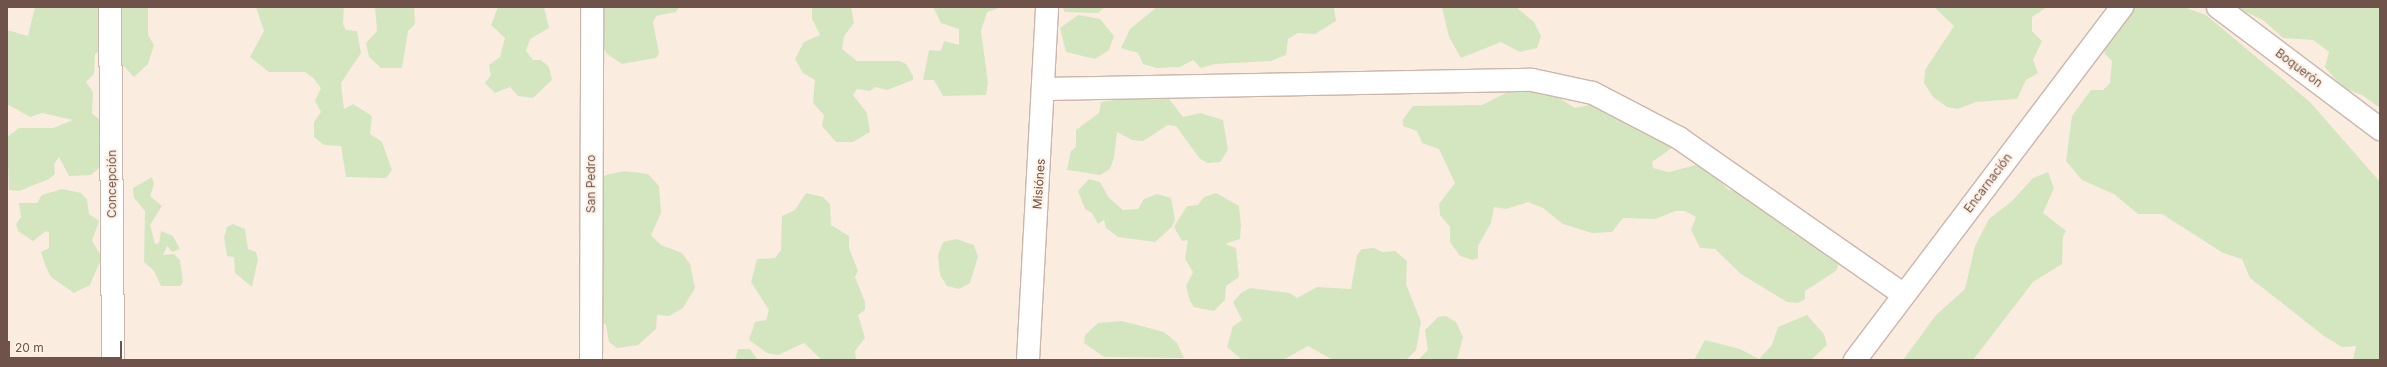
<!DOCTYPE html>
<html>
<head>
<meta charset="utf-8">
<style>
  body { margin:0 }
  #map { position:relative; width:2387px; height:367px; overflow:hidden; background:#faede0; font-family:Inter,sans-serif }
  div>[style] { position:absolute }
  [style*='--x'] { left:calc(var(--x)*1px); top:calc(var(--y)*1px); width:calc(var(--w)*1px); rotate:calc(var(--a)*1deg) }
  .green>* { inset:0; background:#d4e6c0 }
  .roads { filter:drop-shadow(1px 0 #ccb6ab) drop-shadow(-1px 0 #ccb6ab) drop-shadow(0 1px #ccb6ab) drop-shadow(0 -1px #ccb6ab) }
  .minor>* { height:22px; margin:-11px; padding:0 11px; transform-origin:11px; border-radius:11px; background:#fff }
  span { translate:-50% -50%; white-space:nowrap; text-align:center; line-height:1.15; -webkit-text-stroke:4px #fef1e6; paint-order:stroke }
  .street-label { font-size:12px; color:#6f5249 }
  .frame { position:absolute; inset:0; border:8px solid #6f5249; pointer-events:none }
  .scale { position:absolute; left:8px; top:341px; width:114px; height:18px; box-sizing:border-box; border:2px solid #6f5249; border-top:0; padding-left:5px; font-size:12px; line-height:14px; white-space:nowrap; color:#6f5249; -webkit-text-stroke:3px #fef1e6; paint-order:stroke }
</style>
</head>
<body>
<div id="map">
  <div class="green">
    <div style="clip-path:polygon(35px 7px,148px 7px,148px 35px,154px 45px,148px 64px,134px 77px,110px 52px,100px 51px,95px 54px,94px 74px,86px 82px,93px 92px,92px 113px,100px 120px,104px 135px,99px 143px,103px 158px,101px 166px,91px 175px,69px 176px,59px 157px,54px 164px,55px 174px,49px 179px,19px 191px,9px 190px,7px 137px,19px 128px,53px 128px,73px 120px,42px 113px,30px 117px,7px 104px,7px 30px,28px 36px)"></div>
    <div style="clip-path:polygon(256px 7px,344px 7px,343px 24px,346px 30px,357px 31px,361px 53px,341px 83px,344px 109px,353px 104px,372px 116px,370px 134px,382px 142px,392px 170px,386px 178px,346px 177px,341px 146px,324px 145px,314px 137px,314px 122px,321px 112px,315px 101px,321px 88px,314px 79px,305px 72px,269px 72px,250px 57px,264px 31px)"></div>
    <div style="clip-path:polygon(375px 7px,414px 7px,415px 24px,408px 31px,402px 68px,381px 68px,369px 57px,366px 43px,377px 31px)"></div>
    <div style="clip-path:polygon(498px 7px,544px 7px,549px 28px,530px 39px,526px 51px,533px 60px,541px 60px,549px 67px,552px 80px,533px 98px,518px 96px,510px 87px,495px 93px,485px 83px,491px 75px,489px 65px,500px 57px,505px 38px,491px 25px)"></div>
    <div style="clip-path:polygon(596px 7px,679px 7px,676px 12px,656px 16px,653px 22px,659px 53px,656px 58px,622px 64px,607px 54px,600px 43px)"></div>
    <div style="clip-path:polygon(812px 7px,851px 7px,854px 23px,844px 36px,842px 49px,857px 61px,900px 61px,906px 64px,913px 76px,913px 80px,887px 90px,875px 87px,870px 91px,857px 89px,853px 95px,867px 113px,870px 132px,853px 142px,836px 142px,822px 126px,824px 115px,813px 103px,815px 80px,803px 73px,795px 59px,804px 42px,820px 35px,812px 19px)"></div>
    <div style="clip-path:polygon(933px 7px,1002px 7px,987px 12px,981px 31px,988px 83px,986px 95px,943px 96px,934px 80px,923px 80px,929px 50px,941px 51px,944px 41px,959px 45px,959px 29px,941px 23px)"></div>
    <div style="clip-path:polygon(1062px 7px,1105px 7px,1098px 13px,1065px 12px)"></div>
    <div style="clip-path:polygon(1157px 7px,1334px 7px,1336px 21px,1315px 34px,1298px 33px,1288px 39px,1286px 55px,1271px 61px,1215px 64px,1201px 68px,1193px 60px,1180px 67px,1157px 68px,1143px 64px,1138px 53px,1121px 48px,1130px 29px)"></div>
    <div style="clip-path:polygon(1442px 7px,1516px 7px,1534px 22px,1541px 36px,1537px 48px,1520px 52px,1501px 42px,1461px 58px,1449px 37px)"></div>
    <div style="clip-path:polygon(1934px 7px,2047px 7px,2032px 17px,2032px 31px,2042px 41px,2033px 60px,2038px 73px,2026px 80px,2017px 99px,1976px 102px,1958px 109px,1947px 107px,1933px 97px,1924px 83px,1925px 70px,1954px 26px)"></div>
    <div style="clip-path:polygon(2111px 7px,2184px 7px,2206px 15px,2310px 102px,2380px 182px,2380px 360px,2353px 360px,2356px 346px,2342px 347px,2324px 336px,2250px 278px,2242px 259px,2223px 253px,2162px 214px,2138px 214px,2114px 194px,2082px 180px,2066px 161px,2072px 116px,2091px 90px,2103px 90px,2110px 83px,2112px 61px,2105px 54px,2100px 26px)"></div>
    <div style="clip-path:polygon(2234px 7px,2380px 7px,2380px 108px,2362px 95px,2343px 88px,2325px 67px,2329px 52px,2313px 40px,2283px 38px,2263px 20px)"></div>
    <div style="clip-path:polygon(1078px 15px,1100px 19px,1114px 36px,1109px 50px,1095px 59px,1066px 52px,1060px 28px)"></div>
    <div style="clip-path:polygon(1512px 90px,1550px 92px,1575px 108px,1599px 103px,1617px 119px,1630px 117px,1659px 130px,1672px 148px,1652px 162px,1653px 168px,1669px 172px,1696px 165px,1705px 168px,1729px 190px,1741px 192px,1794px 234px,1833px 256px,1839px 263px,1836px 271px,1805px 291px,1805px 299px,1798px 303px,1787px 302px,1741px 274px,1715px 249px,1700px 248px,1691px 230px,1696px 217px,1685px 211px,1676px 211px,1655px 219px,1623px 218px,1612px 232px,1592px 233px,1563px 224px,1543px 208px,1528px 202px,1506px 209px,1494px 207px,1491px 223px,1478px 246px,1478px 258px,1473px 260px,1460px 256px,1450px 242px,1450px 227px,1440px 215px,1439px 204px,1455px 183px,1439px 149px,1422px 143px,1417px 131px,1403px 126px,1403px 119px,1413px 106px,1482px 105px)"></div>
    <div style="clip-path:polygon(1141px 96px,1169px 99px,1183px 117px,1200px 113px,1223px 120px,1228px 150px,1220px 162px,1208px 163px,1200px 159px,1176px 126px,1168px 125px,1143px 141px,1132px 140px,1117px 132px,1114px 158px,1110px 169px,1100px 175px,1067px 170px,1071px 151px,1076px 147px,1076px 130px,1099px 113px,1101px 102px)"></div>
    <div style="clip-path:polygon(624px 171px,648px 174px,659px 186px,661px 213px,651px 235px,661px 245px,682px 253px,690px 264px,695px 288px,683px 308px,669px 316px,657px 315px,656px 329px,638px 345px,617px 348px,609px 342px,606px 325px,597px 319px,592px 184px,606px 175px)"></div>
    <div style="clip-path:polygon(2048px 172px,2054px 188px,2043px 213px,2066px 231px,2063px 236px,2062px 264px,2033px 282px,1973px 360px,1903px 360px,1936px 315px,1965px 289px,1975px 246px,1989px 219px,2012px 201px,2033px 178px)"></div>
    <div style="clip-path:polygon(152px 177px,154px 184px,150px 196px,162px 206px,150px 225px,152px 232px,155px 244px,159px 243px,161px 231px,173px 236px,180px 249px,172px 252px,167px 246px,163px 255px,174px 254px,180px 260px,183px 282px,180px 286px,161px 286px,154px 271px,144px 262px,145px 211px,134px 198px,133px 188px)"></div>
    <div style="clip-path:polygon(1089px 179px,1100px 182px,1109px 198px,1123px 210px,1138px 209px,1144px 199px,1157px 194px,1171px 198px,1175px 219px,1172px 227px,1155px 242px,1118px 237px,1106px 228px,1104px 220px,1098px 224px,1092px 213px,1085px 209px,1078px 191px)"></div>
    <div style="clip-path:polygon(62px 189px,81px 193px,87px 199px,89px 214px,99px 221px,92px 241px,102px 257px,90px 285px,74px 293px,51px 277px,45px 265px,41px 252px,49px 248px,49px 233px,46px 231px,33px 241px,18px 231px,16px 224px,21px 217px,19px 203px,37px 203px,42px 195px)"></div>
    <div style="clip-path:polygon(806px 193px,823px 197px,830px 204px,831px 225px,849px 236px,849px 248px,858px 271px,855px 277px,865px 302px,865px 310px,858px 315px,865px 338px,855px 351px,856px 360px,822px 360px,804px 343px,778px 355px,767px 353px,749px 340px,755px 322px,766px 320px,769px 310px,751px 282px,757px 259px,775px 258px,781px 250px,782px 216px,795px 210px)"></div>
    <div style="clip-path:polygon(1216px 193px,1239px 206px,1241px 225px,1240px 239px,1225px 244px,1236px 248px,1239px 277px,1226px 286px,1225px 300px,1214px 311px,1194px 307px,1190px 301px,1186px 286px,1193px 272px,1185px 259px,1188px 240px,1182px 241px,1174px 227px,1187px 206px,1198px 205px,1204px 197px)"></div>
    <div style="clip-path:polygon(233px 224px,245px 229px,248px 249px,256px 252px,258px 259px,252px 287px,235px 273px,234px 257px,227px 256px,224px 237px,227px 227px)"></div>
    <div style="clip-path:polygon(956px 239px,974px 245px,978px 257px,970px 283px,959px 289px,947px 286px,940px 275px,938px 255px,943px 242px)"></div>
    <div style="clip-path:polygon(1374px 248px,1382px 252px,1395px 251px,1407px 261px,1406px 284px,1421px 322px,1416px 350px,1406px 360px,1333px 360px,1308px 346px,1283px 360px,1242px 360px,1227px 347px,1233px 326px,1242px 320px,1233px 302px,1241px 293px,1250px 288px,1290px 293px,1297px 298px,1317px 287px,1351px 289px,1357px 255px,1362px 249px)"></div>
    <div style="clip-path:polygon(1807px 315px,1824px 334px,1827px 345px,1811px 360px,1694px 360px,1705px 340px,1740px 349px,1759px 359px,1772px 345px,1778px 327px)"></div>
    <div style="clip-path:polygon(1446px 316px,1456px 322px,1463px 337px,1457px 360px,1418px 360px,1428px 350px,1425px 330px,1438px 317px)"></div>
    <div style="clip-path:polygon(1122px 321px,1164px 332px,1177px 343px,1184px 358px,1104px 357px,1084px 343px,1085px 335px,1098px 323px)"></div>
    <div style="clip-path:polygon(738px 349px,750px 349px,758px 360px,735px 360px)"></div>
  </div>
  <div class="roads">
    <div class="minor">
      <div style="--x:110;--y:7;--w:353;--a:89.5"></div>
      <div style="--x:2218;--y:7;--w:203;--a:37"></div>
      <div style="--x:1045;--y:89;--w:487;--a:-1.1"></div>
      <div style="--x:1532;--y:80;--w:62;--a:12"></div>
      <div style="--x:1593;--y:93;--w:97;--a:27.6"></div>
      <div style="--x:1679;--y:138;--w:274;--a:34.9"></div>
      <div style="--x:591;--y:360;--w:353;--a:-89.8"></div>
      <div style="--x:1028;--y:360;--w:354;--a:-86.9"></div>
      <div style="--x:1855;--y:360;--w:443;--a:-52.9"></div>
    </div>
  </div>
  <div class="street-label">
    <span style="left:2299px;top:68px;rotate:37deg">Boquerón</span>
    <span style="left:1988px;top:183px;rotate:-53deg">Encarnación</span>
    <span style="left:112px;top:184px;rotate:-90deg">Concepción</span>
    <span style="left:591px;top:184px;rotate:-90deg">San Pedro</span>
    <span style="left:1039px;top:184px;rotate:-86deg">Misiónes</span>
  </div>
  <div class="frame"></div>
  <div class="scale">20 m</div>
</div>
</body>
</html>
